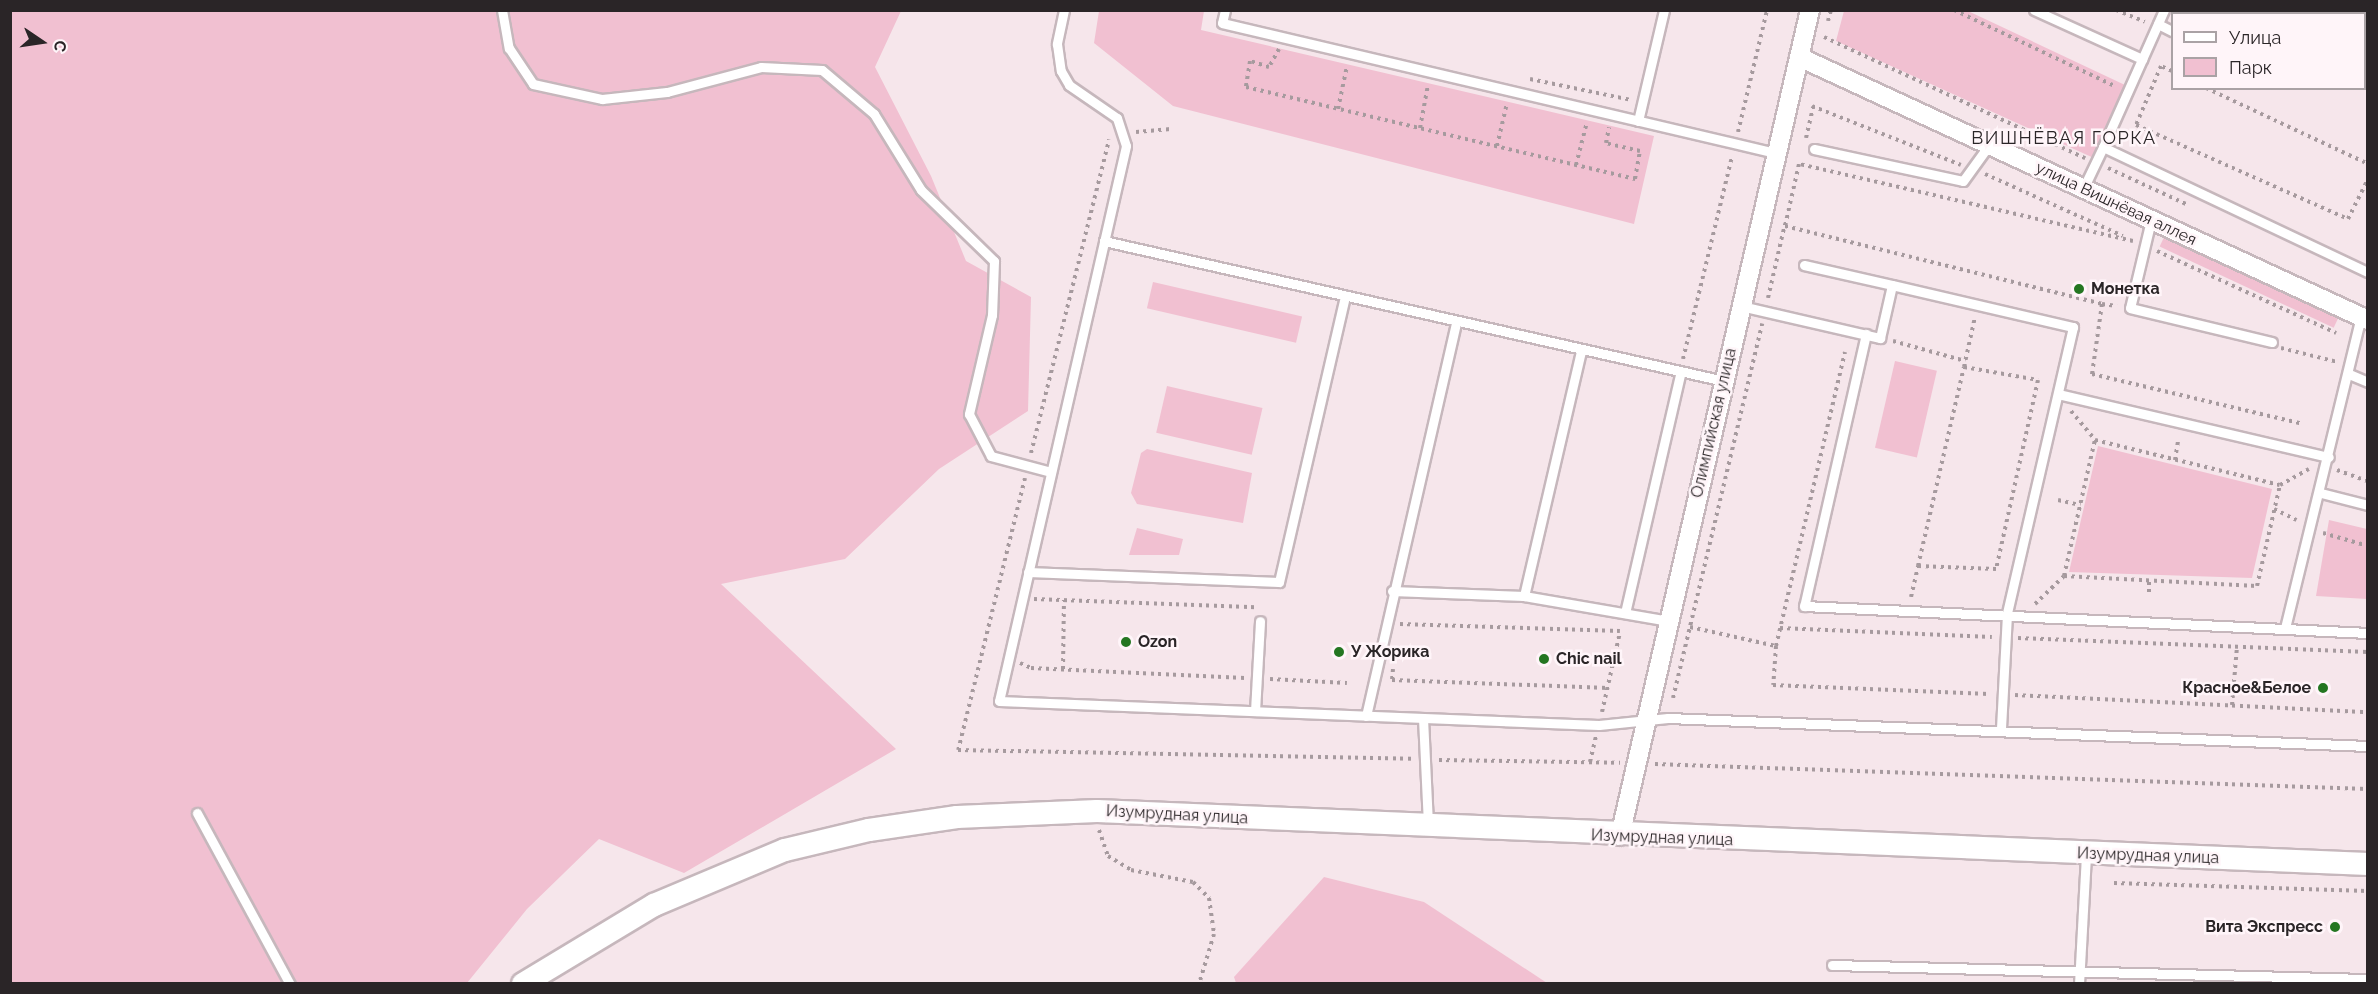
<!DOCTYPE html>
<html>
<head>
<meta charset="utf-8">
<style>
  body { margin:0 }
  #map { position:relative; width:2378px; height:994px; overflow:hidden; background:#f6e6eb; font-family:Raleway,sans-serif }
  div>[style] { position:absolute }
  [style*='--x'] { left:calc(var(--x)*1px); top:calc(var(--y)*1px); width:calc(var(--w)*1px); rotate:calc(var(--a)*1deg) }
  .green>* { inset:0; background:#f1c0d1; transform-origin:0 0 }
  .path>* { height:4px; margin-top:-2px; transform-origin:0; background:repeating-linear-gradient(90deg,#a69a9e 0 3px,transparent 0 7.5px) }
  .roads { filter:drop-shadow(2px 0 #c6b7bc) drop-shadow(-2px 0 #c6b7bc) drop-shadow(0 2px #c6b7bc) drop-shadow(0 -2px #c6b7bc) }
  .service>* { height:9px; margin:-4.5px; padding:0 4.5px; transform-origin:4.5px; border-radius:4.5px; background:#fff }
  .minor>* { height:18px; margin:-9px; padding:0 9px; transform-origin:9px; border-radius:9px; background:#fff }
  .tertiary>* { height:22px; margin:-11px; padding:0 11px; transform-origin:11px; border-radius:11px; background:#fff }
  .dots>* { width:16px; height:16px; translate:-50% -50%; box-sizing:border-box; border:3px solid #fff5f9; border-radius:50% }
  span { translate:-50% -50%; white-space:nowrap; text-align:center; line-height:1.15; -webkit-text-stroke:5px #fff5f9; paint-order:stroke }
  .street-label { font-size:16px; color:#2a2527 }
  .poi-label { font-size:16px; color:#2a2527; font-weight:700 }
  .left { translate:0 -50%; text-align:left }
  .right { translate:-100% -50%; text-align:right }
  .neighbourhood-label { font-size:18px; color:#2a2527; letter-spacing:1.5px }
  .frame { position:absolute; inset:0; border:12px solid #2a2527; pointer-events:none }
  .legend { position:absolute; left:2171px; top:12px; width:195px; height:78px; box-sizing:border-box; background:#fff5f9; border:2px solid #aaa2a5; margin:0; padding:8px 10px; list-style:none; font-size:18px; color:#2a2527 }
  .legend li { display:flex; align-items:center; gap:12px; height:30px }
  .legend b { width:30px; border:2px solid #aaa2a5 }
  .north { position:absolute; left:12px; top:12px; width:60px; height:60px; -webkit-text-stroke:4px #fff5f9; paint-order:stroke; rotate:103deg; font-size:16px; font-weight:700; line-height:24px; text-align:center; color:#2a2527 }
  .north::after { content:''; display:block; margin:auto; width:21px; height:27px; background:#2a2527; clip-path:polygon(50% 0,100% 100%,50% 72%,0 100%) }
</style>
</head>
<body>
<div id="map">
  <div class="green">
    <div style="clip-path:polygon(10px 11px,901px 11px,875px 67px,931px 176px,966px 261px,1031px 297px,1028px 411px,939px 469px,845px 559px,721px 584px,896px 749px,684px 873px,599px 839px,527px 909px,467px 983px,11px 983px)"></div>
    <div style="clip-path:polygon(1099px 11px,1204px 11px,1201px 30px,1654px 136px,1634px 224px,1173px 106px,1094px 43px)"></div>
    <div style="clip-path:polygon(1844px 11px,1968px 11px,2125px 85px,2096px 159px,1836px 41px)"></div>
    <div style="left:2166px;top:233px;width:192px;height:15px;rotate:25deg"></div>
    <div style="left:1153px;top:282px;width:153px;height:27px;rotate:13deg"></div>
    <div style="left:1895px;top:361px;width:43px;height:89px;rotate:13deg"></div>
    <div style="left:1167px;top:386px;width:98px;height:48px;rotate:13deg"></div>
    <div style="clip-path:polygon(2098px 446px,2272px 489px,2252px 578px,2069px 572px)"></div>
    <div style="clip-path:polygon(1147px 449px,1252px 473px,1243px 523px,1137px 504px,1131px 493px,1141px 453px)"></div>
    <div style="clip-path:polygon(2329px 520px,2367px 529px,2367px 599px,2316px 596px)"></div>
    <div style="clip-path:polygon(1137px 528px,1183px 539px,1179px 555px,1129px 555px)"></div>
    <div style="clip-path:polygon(1324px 877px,1424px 902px,1547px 983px,1236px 983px,1234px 977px)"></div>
  </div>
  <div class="path">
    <div style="--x:1954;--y:10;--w:178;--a:25.3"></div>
    <div style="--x:2116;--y:10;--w:31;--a:22"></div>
    <div style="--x:1828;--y:21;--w:11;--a:-75"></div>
    <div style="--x:1824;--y:37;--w:288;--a:24.9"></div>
    <div style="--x:1279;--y:49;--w:21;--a:119"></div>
    <div style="--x:1269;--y:67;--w:20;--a:-162"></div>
    <div style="--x:1250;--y:61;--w:26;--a:99"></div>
    <div style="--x:1246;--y:87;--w:400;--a:13.3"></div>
    <div style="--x:1635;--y:179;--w:28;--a:-80"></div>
    <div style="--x:1640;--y:151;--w:35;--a:-167"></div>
    <div style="--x:1606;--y:143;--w:16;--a:-79"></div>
    <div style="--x:2172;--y:71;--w:12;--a:-156"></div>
    <div style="--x:2161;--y:66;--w:64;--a:113"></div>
    <div style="--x:2136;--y:125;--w:232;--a:23.9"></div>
    <div style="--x:2348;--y:219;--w:45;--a:-63.4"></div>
    <div style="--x:1530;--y:79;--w:103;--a:11.7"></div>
    <div style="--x:2206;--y:88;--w:179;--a:25.1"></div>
    <div style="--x:1812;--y:106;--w:160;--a:21.6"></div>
    <div style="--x:1338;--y:109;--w:44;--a:-78.2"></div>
    <div style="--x:1420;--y:128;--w:44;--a:-79.5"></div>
    <div style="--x:1136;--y:132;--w:35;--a:-5"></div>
    <div style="--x:1738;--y:132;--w:125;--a:-76.6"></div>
    <div style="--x:1806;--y:138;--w:32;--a:-77"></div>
    <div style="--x:1497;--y:146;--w:44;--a:-76.9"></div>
    <div style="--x:1576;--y:165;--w:44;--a:-75.7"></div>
    <div style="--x:2108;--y:168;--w:88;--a:24.8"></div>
    <div style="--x:1985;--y:174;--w:151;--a:24.2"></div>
    <div style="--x:2133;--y:241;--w:343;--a:-167"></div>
    <div style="--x:1799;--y:164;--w:64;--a:102.7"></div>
    <div style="--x:1785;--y:226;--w:326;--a:13.8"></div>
    <div style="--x:2102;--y:304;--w:71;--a:98.1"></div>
    <div style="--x:2092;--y:374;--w:214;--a:13.3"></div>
    <div style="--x:2157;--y:251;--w:197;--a:24.6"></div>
    <div style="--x:1768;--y:298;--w:76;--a:-77.1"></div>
    <div style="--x:2102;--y:304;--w:15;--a:8"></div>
    <div style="--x:1893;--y:341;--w:75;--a:15.5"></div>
    <div style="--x:2281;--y:348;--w:59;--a:13.8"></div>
    <div style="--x:1683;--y:359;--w:209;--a:-76.4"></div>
    <div style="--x:1964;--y:367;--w:75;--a:10"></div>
    <div style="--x:2038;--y:380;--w:194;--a:102.5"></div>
    <div style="--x:1996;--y:569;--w:78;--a:-177.8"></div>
    <div style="--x:1918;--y:566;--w:204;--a:-77"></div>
    <div style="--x:1964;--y:367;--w:51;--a:-77.6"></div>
    <div style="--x:2071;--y:411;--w:38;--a:50"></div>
    <div style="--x:1031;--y:453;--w:323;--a:-76"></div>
    <div style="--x:2175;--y:460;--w:19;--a:-81"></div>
    <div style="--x:2337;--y:470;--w:33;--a:20"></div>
    <div style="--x:1025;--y:478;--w:280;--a:103.8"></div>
    <div style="--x:958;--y:750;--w:455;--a:1.1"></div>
    <div style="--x:2058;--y:500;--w:23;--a:13"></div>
    <div style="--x:2274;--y:509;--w:25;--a:26"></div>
    <div style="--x:2323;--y:533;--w:47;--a:16.1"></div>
    <div style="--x:2064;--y:576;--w:139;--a:-77.2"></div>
    <div style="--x:2095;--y:440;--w:190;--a:13.7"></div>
    <div style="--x:2149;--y:592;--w:12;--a:-90"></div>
    <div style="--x:1911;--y:597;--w:32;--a:-77"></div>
    <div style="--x:1034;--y:599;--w:222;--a:2.1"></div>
    <div style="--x:2035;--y:604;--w:40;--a:-44"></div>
    <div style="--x:2064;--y:576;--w:193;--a:3"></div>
    <div style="--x:2257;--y:586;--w:104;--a:-77.2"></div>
    <div style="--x:2280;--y:485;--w:33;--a:-29"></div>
    <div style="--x:1400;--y:624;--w:220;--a:1.8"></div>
    <div style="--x:1690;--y:627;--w:88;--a:12.5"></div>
    <div style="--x:1776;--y:646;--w:39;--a:94"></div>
    <div style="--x:1773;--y:685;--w:216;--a:2.4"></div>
    <div style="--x:1780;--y:628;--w:212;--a:2.4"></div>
    <div style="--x:2018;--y:638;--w:350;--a:2.3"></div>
    <div style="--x:1776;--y:646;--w:302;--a:-76.8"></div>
    <div style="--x:1020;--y:663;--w:12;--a:24"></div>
    <div style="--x:1031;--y:668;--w:214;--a:2.7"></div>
    <div style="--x:1063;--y:669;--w:69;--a:-89.2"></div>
    <div style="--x:1393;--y:669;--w:11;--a:95"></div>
    <div style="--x:1392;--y:680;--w:216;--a:2.1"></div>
    <div style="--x:1270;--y:679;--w:77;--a:3"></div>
    <div style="--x:2015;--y:695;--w:353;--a:2.8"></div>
    <div style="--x:1673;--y:698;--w:385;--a:-76.6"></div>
    <div style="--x:2232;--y:705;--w:58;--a:-85.1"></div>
    <div style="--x:1602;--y:712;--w:82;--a:-77.3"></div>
    <div style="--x:1439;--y:760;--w:181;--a:0.9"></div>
    <div style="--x:1590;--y:762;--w:26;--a:-77"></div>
    <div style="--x:1655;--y:764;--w:713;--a:2.01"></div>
    <div style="--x:1099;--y:830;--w:28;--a:71"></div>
    <div style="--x:1108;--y:856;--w:27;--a:31"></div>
    <div style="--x:1131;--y:870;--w:63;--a:11"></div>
    <div style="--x:1193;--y:882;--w:23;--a:45"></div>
    <div style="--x:1209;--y:898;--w:36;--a:82"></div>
    <div style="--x:1214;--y:934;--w:52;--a:106.7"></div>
    <div style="--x:2114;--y:883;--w:254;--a:1.8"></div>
  </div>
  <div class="roads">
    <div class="service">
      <div style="--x:502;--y:10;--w:39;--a:80"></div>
      <div style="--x:509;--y:48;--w:43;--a:56.3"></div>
      <div style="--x:533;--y:84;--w:71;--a:12.3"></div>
      <div style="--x:602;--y:99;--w:65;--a:-6.1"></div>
      <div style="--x:667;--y:92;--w:97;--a:-14.9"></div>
      <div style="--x:761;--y:67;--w:61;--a:2.8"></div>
      <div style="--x:822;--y:70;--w:68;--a:40.2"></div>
      <div style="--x:874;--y:114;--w:89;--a:58.3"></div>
      <div style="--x:921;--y:190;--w:102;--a:44.2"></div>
      <div style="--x:994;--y:261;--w:54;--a:92.1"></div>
      <div style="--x:992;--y:315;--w:102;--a:103.1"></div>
      <div style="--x:969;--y:414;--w:47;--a:62.4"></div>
      <div style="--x:991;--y:456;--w:62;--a:14.9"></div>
      <div style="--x:1064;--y:10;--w:35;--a:102"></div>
      <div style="--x:1057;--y:44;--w:27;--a:82"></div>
      <div style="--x:1061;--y:71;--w:16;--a:60"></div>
      <div style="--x:1069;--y:85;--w:58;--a:34.5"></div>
      <div style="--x:1117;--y:118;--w:29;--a:72"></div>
      <div style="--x:1126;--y:146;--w:569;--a:102.89"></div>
      <div style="--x:999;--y:701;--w:600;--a:2.29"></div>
      <div style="--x:1599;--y:725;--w:69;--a:-5.8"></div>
      <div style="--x:1668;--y:718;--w:701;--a:2.29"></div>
      <div style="--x:1225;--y:10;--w:13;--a:103"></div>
      <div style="--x:1222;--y:23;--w:569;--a:13.21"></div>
      <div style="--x:2034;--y:10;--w:119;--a:24.4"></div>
      <div style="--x:2164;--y:10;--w:150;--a:114"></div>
      <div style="--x:2103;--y:147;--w:293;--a:25.3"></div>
      <div style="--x:2158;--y:24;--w:16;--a:27"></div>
      <div style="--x:1638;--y:121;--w:114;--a:-76.8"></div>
      <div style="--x:1814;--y:149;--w:152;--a:12.1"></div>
      <div style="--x:1963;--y:181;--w:44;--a:-54.2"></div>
      <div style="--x:2083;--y:189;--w:47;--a:-64.5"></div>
      <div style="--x:2151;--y:220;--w:90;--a:103.4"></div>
      <div style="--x:2130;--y:308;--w:146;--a:13.5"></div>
      <div style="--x:1104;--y:241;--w:636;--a:12.72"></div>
      <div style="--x:1804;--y:265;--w:90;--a:12.8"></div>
      <div style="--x:1741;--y:306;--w:143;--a:13"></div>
      <div style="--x:1880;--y:338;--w:54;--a:-77.2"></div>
      <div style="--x:1892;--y:285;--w:186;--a:13.1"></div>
      <div style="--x:2073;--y:327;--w:294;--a:103"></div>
      <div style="--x:2007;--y:614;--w:115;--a:93"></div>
      <div style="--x:1866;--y:334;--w:279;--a:102.8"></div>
      <div style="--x:1804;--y:606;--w:565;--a:2.74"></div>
      <div style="--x:2349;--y:374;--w:21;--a:23"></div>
      <div style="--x:2058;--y:394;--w:278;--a:13.1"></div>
      <div style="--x:2321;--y:493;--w:49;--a:14.3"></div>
      <div style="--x:1028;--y:572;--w:251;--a:2.3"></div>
      <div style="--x:1279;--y:582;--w:294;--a:-77"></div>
      <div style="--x:1392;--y:591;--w:132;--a:2.2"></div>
      <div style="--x:1524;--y:596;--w:147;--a:9.8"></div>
      <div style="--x:1524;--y:596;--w:252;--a:-76.9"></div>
      <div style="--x:1625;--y:613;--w:248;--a:-77"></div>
      <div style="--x:2285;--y:628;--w:320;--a:-76.3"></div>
      <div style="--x:1255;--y:711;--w:90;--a:-86.8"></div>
      <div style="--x:1366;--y:716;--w:404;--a:-77.1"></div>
      <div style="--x:1423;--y:718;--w:107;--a:87.3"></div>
      <div style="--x:197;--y:813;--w:195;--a:61.5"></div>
      <div style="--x:1832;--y:965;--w:536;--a:1.5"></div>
      <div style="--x:2079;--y:984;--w:130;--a:-86.9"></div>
    </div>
    <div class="minor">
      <div style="--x:1799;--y:57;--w:627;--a:24.81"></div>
      <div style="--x:1620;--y:836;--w:848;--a:-77.05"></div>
    </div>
    <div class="tertiary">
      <div style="--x:523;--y:984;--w:153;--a:-31.1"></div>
      <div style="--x:654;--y:905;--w:142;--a:-22.8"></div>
      <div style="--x:785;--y:850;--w:86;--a:-13.4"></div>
      <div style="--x:869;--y:830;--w:89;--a:-8.4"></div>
      <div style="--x:957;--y:817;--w:140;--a:-2.5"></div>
      <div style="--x:1097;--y:811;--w:1272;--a:2.39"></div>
    </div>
  </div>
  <div class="dots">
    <div style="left:2079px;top:289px;background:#247621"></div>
    <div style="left:1126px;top:642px;background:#247621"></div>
    <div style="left:1339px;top:652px;background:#247621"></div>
    <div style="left:1544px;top:659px;background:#247621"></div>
    <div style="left:2323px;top:688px;background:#247621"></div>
    <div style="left:2335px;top:927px;background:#247621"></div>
  </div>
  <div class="street-label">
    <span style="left:2116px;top:204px;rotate:25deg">улица Вишнёвая аллея</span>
    <span style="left:1714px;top:423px;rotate:-77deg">Олимпийская улица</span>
    <span style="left:1177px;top:815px;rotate:3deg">Изумрудная улица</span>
    <span style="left:1662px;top:838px;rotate:2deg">Изумрудная улица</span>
    <span style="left:2148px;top:856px;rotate:2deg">Изумрудная улица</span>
  </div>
  <div class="poi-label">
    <span class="left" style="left:2091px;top:289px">Монетка</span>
    <span class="left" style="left:1138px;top:642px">Ozon</span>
    <span class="left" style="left:1351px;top:652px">У Жорика</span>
    <span class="left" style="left:1556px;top:659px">Chic nail</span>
    <span class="right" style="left:2311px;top:688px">Красное&amp;Белое</span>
    <span class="right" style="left:2323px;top:927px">Вита Экспресс</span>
  </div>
  <div class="neighbourhood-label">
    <span style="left:2064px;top:138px">ВИШНЁВАЯ ГОРКА</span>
  </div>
  <div class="frame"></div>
  <ul class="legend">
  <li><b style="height:8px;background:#fff"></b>Улица</li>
  <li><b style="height:16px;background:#f1c0d1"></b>Парк</li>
  </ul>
  <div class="north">С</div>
</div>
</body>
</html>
